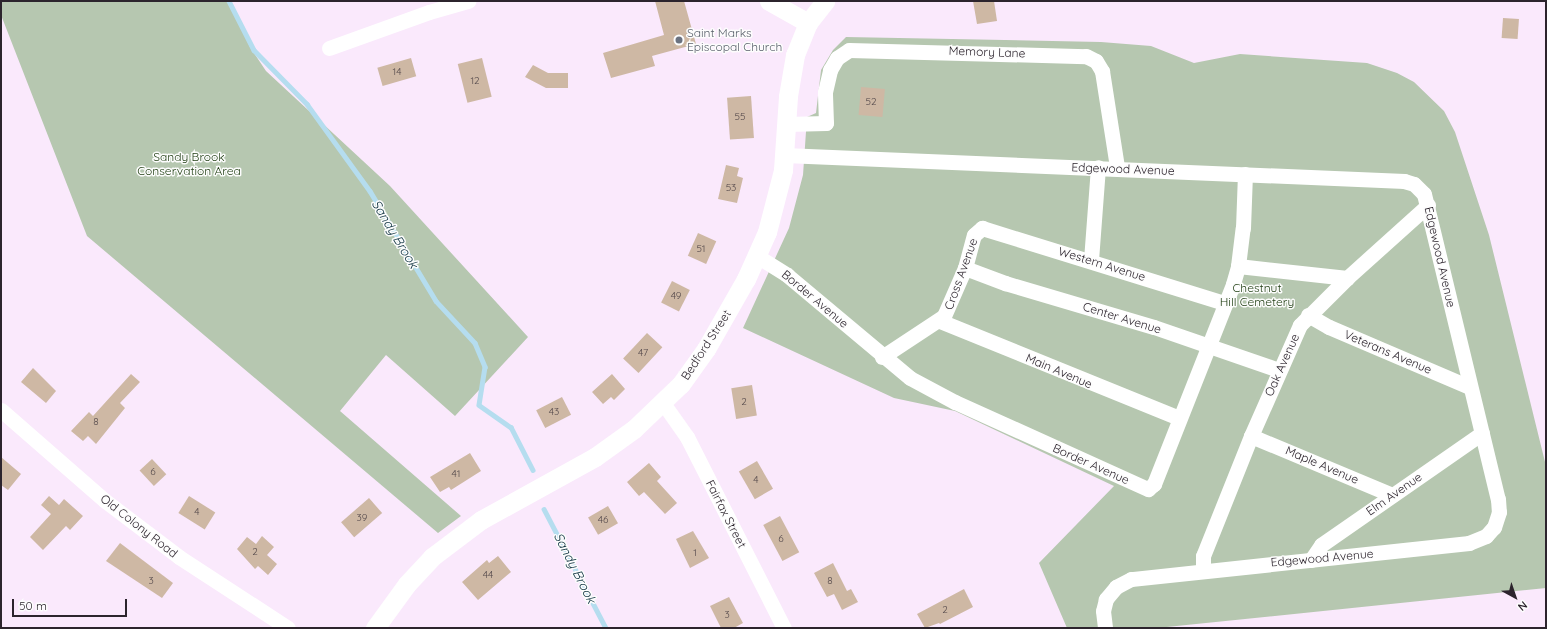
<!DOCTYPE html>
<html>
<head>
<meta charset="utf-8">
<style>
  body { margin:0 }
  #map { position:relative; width:1547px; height:629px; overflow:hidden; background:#fae9fc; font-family:Quicksand,sans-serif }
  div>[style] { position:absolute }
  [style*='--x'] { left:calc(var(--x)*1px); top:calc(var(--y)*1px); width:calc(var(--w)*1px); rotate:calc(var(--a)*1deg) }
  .green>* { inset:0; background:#b6c7b0 }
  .stream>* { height:4.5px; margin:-2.25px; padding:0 2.25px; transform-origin:2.25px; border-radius:2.25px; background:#b5ddef }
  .building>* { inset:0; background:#ceb8a4; transform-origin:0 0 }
  .minor>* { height:15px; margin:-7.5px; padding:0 7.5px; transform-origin:7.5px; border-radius:7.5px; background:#fff }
  .major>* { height:19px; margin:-9.5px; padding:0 9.5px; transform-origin:9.5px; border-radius:9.5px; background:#fff }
  .dots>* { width:11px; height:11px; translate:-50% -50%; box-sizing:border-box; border:2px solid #fdfdfd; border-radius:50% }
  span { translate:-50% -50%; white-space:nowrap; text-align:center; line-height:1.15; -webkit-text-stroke:3px #fdfdfd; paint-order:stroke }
  .number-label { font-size:10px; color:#54494b }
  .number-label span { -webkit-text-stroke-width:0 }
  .worship-label { font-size:12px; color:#5b616d }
  .left { translate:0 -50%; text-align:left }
  .street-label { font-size:12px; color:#2c242d }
  .park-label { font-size:12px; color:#213f14 }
  .water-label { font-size:13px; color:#0f3340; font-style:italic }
  .frame { position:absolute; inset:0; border:2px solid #2c242d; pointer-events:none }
  .north { position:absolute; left:1495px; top:577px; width:40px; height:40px; -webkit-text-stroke:3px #fdfdfd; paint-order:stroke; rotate:140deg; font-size:11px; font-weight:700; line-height:16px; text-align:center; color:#2c242d }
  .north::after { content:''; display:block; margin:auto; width:14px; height:18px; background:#2c242d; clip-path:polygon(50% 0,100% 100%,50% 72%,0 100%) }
  .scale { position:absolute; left:12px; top:599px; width:115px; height:18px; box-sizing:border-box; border:2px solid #2c242d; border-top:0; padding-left:5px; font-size:12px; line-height:14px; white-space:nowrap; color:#2c242d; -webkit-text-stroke:3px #fdfdfd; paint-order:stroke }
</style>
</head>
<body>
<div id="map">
  <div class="green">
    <div style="clip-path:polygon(1px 1px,228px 1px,250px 47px,266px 71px,390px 186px,528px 337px,455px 416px,386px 355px,340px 411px,461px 516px,438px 533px,87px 236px,1px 15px)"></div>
    <div style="clip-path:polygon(846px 37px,1101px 42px,1151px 46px,1194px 63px,1240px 54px,1367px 63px,1397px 73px,1414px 82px,1444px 111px,1455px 132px,1489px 235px,1546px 466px,1546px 588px,1157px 628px,1067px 628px,1039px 563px,1114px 486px,955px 411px,894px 398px,743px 328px,789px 228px,803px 175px,807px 117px,816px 113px,821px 70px,833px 50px)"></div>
  </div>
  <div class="stream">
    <div style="--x:229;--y:1;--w:55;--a:63"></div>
    <div style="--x:254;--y:50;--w:76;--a:45.5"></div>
    <div style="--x:307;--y:104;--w:107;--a:54.1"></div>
    <div style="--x:370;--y:191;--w:128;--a:59"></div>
    <div style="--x:436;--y:301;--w:57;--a:47.1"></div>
    <div style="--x:475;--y:343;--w:26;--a:67"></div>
    <div style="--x:485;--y:367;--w:38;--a:99"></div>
    <div style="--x:479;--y:405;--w:39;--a:35"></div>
    <div style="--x:511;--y:427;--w:48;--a:62.9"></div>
    <div style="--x:544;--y:509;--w:134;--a:62.5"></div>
  </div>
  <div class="building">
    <div style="clip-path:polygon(655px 1px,684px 1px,696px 44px,652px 56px,655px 66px,611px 78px,603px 53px,664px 35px)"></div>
    <div style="clip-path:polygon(973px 1px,994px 1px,997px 21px,977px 24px)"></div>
    <div style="left:1503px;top:18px;width:16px;height:20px;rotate:4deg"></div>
    <div style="left:411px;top:58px;width:19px;height:35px;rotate:74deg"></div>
    <div style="left:482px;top:58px;width:40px;height:25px;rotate:76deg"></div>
    <div style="clip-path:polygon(533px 65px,548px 73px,568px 73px,568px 88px,546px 88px,525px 77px)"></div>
    <div style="left:861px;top:87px;width:24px;height:28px;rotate:5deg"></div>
    <div style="left:751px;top:96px;width:42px;height:24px;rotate:86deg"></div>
    <div style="clip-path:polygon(726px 165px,739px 168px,737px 176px,743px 178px,737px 203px,718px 199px)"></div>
    <div style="left:698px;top:233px;width:20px;height:25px;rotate:24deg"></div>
    <div style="left:672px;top:281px;width:20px;height:24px;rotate:27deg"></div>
    <div style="left:647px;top:333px;width:21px;height:35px;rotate:43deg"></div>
    <div style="clip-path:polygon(33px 368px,56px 391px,46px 403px,21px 382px)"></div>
    <div style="clip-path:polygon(131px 374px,140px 382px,120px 403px,125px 408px,96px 444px,88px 436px,83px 441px,71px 431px,89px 412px,93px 416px)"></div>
    <div style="clip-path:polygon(612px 374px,625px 389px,614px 400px,611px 397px,603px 404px,592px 392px)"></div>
    <div style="left:752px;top:385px;width:31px;height:21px;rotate:81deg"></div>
    <div style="left:562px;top:397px;width:20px;height:29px;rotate:63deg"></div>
    <div style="clip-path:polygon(470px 453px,481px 471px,451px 490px,449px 487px,440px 492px,430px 477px)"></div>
    <div style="clip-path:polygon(1px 457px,21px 474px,8px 490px,1px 485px)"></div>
    <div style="left:152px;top:459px;width:21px;height:17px;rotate:47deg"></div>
    <div style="left:757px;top:461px;width:32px;height:21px;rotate:60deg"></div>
    <div style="clip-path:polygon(649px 463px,661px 477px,657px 481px,677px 503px,665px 514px,644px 492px,639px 496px,627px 482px)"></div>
    <div style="clip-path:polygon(49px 496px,59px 505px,64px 499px,83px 516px,70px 530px,66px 526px,43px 550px,30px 537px,51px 514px,41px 505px)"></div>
    <div style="left:189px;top:496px;width:31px;height:20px;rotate:32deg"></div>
    <div style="left:369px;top:498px;width:20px;height:37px;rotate:49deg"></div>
    <div style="left:608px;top:506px;width:20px;height:23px;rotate:60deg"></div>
    <div style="left:780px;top:516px;width:41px;height:19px;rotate:62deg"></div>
    <div style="clip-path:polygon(693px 531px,709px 558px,690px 568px,676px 539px)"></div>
    <div style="clip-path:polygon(262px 536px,274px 547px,267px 555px,277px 564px,268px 575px,258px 566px,255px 569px,237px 549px,247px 537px,256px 544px)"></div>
    <div style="clip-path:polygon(120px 543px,173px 583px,162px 598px,106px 561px)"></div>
    <div style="clip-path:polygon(498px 556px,511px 572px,478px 600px,462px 582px,487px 560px,489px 563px)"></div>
    <div style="clip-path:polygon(833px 563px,847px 591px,851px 589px,858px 602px,842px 610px,834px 594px,827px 597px,814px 573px)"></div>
    <div style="clip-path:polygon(964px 589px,973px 607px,940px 624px,939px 623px,925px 628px,917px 614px)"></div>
    <div style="clip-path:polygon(729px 597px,743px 623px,734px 628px,721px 628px,710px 606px)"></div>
  </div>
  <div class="minor">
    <div style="--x:329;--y:48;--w:106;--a:-19.8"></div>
    <div style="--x:429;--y:12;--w:41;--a:-15.8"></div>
    <div style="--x:786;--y:124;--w:40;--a:-1.4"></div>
    <div style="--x:826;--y:123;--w:31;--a:-92"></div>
    <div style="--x:825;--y:92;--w:23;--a:-77"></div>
    <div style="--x:830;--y:70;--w:14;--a:-60"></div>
    <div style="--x:837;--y:58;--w:14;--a:-34"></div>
    <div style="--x:849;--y:50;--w:237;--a:1.5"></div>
    <div style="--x:1086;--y:56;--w:11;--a:27"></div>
    <div style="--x:1096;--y:61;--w:12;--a:59"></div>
    <div style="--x:1102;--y:71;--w:97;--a:81.1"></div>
    <div style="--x:784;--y:155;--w:621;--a:2.4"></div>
    <div style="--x:1404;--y:181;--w:10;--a:17"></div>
    <div style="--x:1414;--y:184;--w:14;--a:45"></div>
    <div style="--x:1424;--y:194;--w:314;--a:76.4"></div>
    <div style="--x:1498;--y:499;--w:13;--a:86"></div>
    <div style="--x:1499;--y:512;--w:16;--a:108"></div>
    <div style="--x:1494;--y:527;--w:12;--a:132"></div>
    <div style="--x:1486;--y:536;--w:18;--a:158"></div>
    <div style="--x:1469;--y:543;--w:340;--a:173.9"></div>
    <div style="--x:1131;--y:579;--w:17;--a:152"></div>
    <div style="--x:1116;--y:587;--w:16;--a:130"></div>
    <div style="--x:1106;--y:599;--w:12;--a:104"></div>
    <div style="--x:1103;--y:611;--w:17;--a:83"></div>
    <div style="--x:757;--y:256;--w:36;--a:32"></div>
    <div style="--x:787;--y:275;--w:160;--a:39.9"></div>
    <div style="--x:910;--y:378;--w:51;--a:28.1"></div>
    <div style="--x:955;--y:402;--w:212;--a:24.3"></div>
    <div style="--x:1148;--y:489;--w:8;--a:-40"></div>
    <div style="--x:1154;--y:484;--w:215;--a:-68.4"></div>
    <div style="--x:1233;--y:284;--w:19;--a:-74"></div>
    <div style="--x:1238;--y:266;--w:38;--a:-83"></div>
    <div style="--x:1243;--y:228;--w:54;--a:-87.9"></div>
    <div style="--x:1091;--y:260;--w:93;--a:-85.7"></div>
    <div style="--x:1238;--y:266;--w:110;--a:6.3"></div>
    <div style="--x:965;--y:268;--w:43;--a:20.6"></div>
    <div style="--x:1005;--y:283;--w:155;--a:16.5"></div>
    <div style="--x:1154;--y:327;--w:132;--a:19"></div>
    <div style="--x:1308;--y:315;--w:24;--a:30"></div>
    <div style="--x:1329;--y:327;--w:153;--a:23.1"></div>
    <div style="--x:940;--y:321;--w:258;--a:22.1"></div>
    <div style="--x:882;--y:357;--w:74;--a:-33.5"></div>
    <div style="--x:944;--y:316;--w:52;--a:-66.4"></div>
    <div style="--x:965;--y:268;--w:34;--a:-75"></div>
    <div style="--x:974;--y:235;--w:11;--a:-41"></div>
    <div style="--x:982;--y:228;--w:254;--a:17.2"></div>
    <div style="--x:663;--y:403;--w:42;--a:54.8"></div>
    <div style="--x:687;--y:437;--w:214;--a:63.1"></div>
    <div style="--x:1;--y:410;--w:137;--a:41.1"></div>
    <div style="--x:104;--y:500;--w:94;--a:37.2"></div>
    <div style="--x:179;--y:557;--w:130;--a:33.1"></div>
    <div style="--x:1251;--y:436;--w:153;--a:22.7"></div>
    <div style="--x:1311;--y:560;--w:18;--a:-56"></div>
    <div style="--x:1321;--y:545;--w:196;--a:-34.8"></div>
    <div style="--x:1203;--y:570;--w:14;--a:-90"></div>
    <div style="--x:1203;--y:556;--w:129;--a:-68.2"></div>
    <div style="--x:1251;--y:436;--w:121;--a:-66.2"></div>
    <div style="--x:1300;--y:325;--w:66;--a:-45"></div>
    <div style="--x:1347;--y:278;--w:109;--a:-42"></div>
  </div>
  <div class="major">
    <div style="--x:769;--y:1;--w:45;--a:29.4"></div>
    <div style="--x:375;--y:628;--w:54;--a:-54"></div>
    <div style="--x:407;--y:584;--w:37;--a:-47"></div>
    <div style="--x:432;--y:557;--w:61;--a:-37.1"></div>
    <div style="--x:481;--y:520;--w:130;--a:-28.9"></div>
    <div style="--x:595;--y:457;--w:48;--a:-35.7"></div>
    <div style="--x:634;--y:429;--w:65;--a:-43.8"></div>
    <div style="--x:681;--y:384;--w:43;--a:-54.5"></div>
    <div style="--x:706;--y:349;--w:81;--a:-60.3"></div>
    <div style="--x:746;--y:279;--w:51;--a:-65.9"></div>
    <div style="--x:767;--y:232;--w:64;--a:-75.5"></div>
    <div style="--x:783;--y:170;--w:74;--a:-86.1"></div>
    <div style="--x:788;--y:96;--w:42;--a:-80.3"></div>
    <div style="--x:795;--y:55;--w:35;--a:-68"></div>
    <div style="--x:808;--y:23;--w:28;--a:-52"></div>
  </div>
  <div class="dots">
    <div style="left:679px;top:40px;background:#6b7280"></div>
  </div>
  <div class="number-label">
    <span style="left:397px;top:72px">14</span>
    <span style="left:475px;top:81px">12</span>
    <span style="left:871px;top:102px">52</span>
    <span style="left:740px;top:117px">55</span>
    <span style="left:731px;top:188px">53</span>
    <span style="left:701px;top:249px">51</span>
    <span style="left:676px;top:296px">49</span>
    <span style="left:643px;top:353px">47</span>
    <span style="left:744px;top:402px">2</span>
    <span style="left:554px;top:412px">43</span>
    <span style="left:96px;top:422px">8</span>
    <span style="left:153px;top:472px">6</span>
    <span style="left:456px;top:474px">41</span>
    <span style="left:756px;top:480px">4</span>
    <span style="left:197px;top:512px">4</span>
    <span style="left:362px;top:518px">39</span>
    <span style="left:603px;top:520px">46</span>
    <span style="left:781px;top:539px">6</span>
    <span style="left:255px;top:552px">2</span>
    <span style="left:695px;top:553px">1</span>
    <span style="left:488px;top:575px">44</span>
    <span style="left:151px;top:581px">3</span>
    <span style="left:830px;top:581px">8</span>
    <span style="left:945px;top:610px">2</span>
    <span style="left:727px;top:615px">3</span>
  </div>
  <div class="worship-label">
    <span class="left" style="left:687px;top:40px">Saint Marks<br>Episcopal Church</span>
  </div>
  <div class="street-label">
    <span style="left:987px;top:52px;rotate:2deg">Memory Lane</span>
    <span style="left:1123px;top:169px;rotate:2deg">Edgewood Avenue</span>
    <span style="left:1440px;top:257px;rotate:77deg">Edgewood Avenue</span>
    <span style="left:1102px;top:264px;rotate:17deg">Western Avenue</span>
    <span style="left:961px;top:274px;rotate:-70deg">Cross Avenue</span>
    <span style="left:815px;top:299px;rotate:40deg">Border Avenue</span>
    <span style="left:1122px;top:318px;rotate:17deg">Center Avenue</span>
    <span style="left:706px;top:345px;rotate:-57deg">Bedford Street</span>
    <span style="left:1388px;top:352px;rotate:23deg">Veterans Avenue</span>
    <span style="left:1282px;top:365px;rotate:-66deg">Oak Avenue</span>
    <span style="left:1059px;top:371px;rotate:23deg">Main Avenue</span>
    <span style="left:1091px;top:464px;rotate:24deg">Border Avenue</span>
    <span style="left:1322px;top:465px;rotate:23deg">Maple Avenue</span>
    <span style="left:1394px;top:494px;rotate:-35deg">Elm Avenue</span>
    <span style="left:726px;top:514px;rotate:63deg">Fairfax Street</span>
    <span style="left:139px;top:526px;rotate:38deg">Old Colony Road</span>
    <span style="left:1322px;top:558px;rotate:-5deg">Edgewood Avenue</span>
  </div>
  <div class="park-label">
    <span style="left:189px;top:164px">Sandy Brook<br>Conservation Area</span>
    <span style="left:1257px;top:295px">Chestnut<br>Hill Cemetery</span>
  </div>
  <div class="water-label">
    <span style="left:395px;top:234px;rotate:59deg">Sandy Brook</span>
    <span style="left:575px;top:568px;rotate:63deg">Sandy Brook</span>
  </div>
  <div class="frame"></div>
  <div class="north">N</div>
  <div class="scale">50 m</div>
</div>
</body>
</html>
